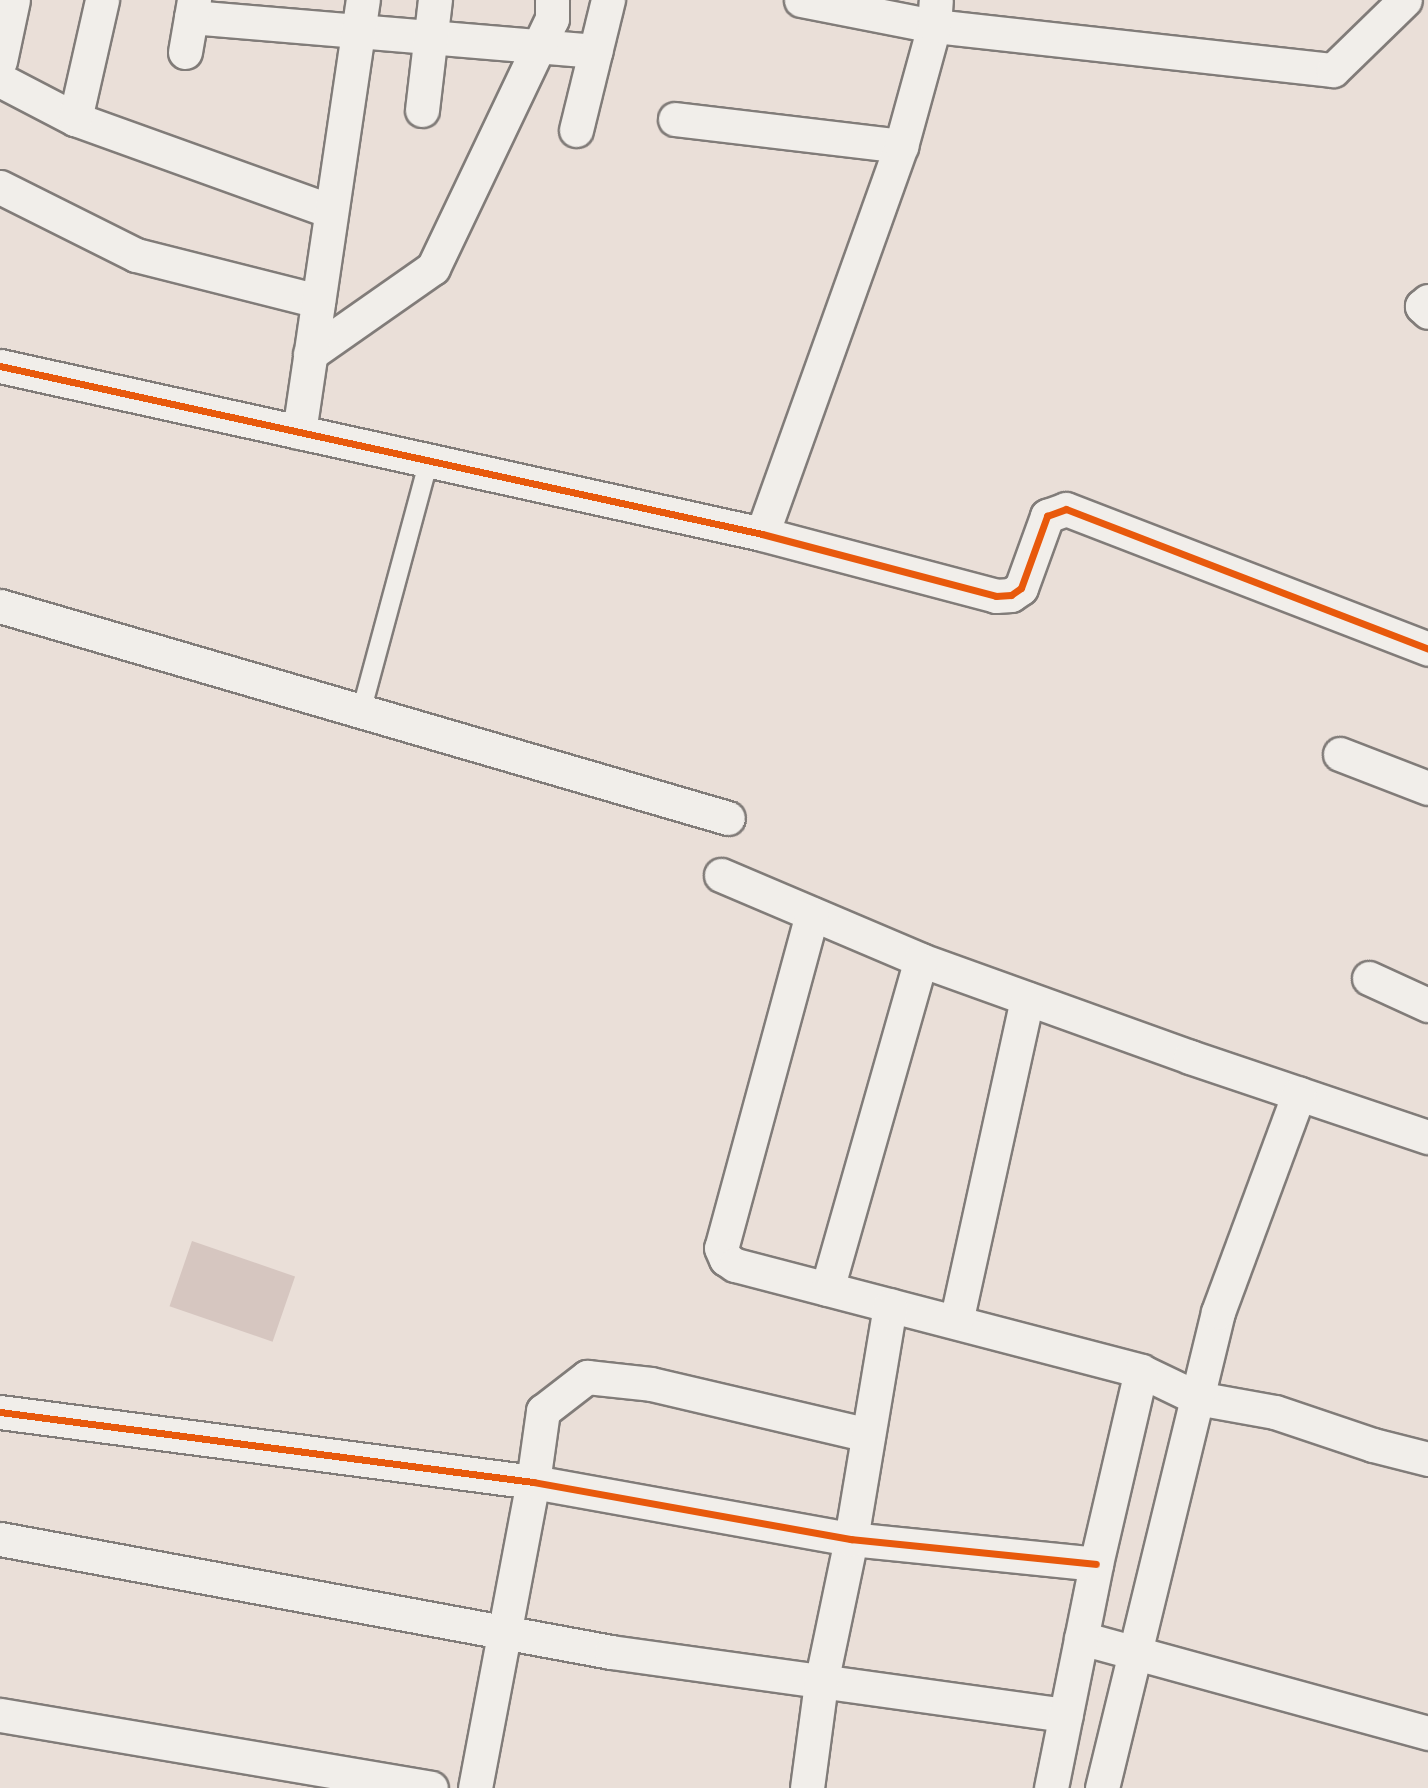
<!DOCTYPE html>
<html>
<head>
<meta charset="utf-8">
<style>
  body { margin:0 }
  #map { position:relative; width:1428px; height:1788px; overflow:hidden; background:#eadfd8; font-family:Delius,sans-serif }
  div>[style] { position:absolute }
  [style*='--x'] { left:calc(var(--x)*1px); top:calc(var(--y)*1px); width:calc(var(--w)*1px); rotate:calc(var(--a)*1deg) }
  .building>* { inset:0; background:#d6c6c0; transform-origin:0 0 }
  .roads { filter:drop-shadow(2px 0 #817c79) drop-shadow(-2px 0 #817c79) drop-shadow(0 2px #817c79) drop-shadow(0 -2px #817c79) }
  .lane>* { height:18px; margin:-9px; padding:0 9px; transform-origin:9px; border-radius:9px; background:#f1eeea }
  .street>* { height:33px; margin:-16.5px; padding:0 16.5px; transform-origin:16.5px; border-radius:16.5px; background:#f1eeea }
  .cycleway>* { height:7px; margin:-3.5px; padding:0 3.5px; transform-origin:3.5px; border-radius:3.5px; background:#e8590c }
  span { translate:-50% -50%; white-space:nowrap; text-align:center; line-height:1.15; -webkit-text-stroke:6px #f7f3e8; paint-order:stroke }
</style>
</head>
<body>
<div id="map">
  <div class="building">
    <div style="left:192px;top:1241px;width:109px;height:69px;rotate:19deg"></div>
  </div>
  <div class="roads">
    <div class="lane">
      <div style="--x:361;--y:712;--w:261;--a:-74.9"></div>
    </div>
    <div class="street">
      <div style="--x:801;--y:0;--w:136;--a:11.1"></div>
      <div style="--x:934;--y:26;--w:401;--a:6.3"></div>
      <div style="--x:1333;--y:70;--w:100;--a:-44.2"></div>
      <div style="--x:191;--y:17;--w:406;--a:4.8"></div>
      <div style="--x:185;--y:52;--w:53;--a:-80.2"></div>
      <div style="--x:0;--y:61;--w:62;--a:-78"></div>
      <div style="--x:0;--y:80;--w:85;--a:27.5"></div>
      <div style="--x:75;--y:119;--w:272;--a:19.8"></div>
      <div style="--x:422;--y:110;--w:111;--a:-83.3"></div>
      <div style="--x:75;--y:119;--w:122;--a:-77.2"></div>
      <div style="--x:675;--y:119;--w:228;--a:6.8"></div>
      <div style="--x:901;--y:146;--w:412;--a:109.7"></div>
      <div style="--x:576;--y:130;--w:134;--a:-76.2"></div>
      <div style="--x:901;--y:146;--w:124;--a:-74.6"></div>
      <div style="--x:934;--y:26;--w:26;--a:-86"></div>
      <div style="--x:0;--y:187;--w:152;--a:26.6"></div>
      <div style="--x:136;--y:255;--w:188;--a:14.2"></div>
      <div style="--x:1428;--y:301;--w:8;--a:140"></div>
      <div style="--x:1422;--y:306;--w:8;--a:45"></div>
      <div style="--x:310;--y:354;--w:150;--a:-35"></div>
      <div style="--x:433;--y:268;--w:276;--a:-64.5"></div>
      <div style="--x:552;--y:19;--w:19;--a:-90"></div>
      <div style="--x:0;--y:366;--w:780;--a:12.43"></div>
      <div style="--x:762;--y:534;--w:242;--a:14.8"></div>
      <div style="--x:996;--y:596;--w:15;--a:-4"></div>
      <div style="--x:1011;--y:595;--w:12;--a:-35"></div>
      <div style="--x:1021;--y:588;--w:77;--a:-70.1"></div>
      <div style="--x:1047;--y:516;--w:20;--a:-20"></div>
      <div style="--x:1066;--y:509;--w:388;--a:21.1"></div>
      <div style="--x:299;--y:432;--w:437;--a:-81.6"></div>
      <div style="--x:0;--y:606;--w:758;--a:16.24"></div>
      <div style="--x:1340;--y:754;--w:94;--a:21.1"></div>
      <div style="--x:721;--y:875;--w:217;--a:23"></div>
      <div style="--x:921;--y:960;--w:286;--a:19.8"></div>
      <div style="--x:1190;--y:1057;--w:251;--a:18.6"></div>
      <div style="--x:812;--y:914;--w:346;--a:105.2"></div>
      <div style="--x:721;--y:1248;--w:12;--a:66"></div>
      <div style="--x:726;--y:1259;--w:11;--a:34"></div>
      <div style="--x:735;--y:1265;--w:420;--a:14.6"></div>
      <div style="--x:1141;--y:1371;--w:62;--a:25.7"></div>
      <div style="--x:1197;--y:1398;--w:79;--a:10.2"></div>
      <div style="--x:1275;--y:1412;--w:103;--a:18.6"></div>
      <div style="--x:1373;--y:1445;--w:57;--a:14.3"></div>
      <div style="--x:1369;--y:978;--w:65;--a:24.6"></div>
      <div style="--x:827;--y:1289;--w:342;--a:-74.1"></div>
      <div style="--x:956;--y:1322;--w:331;--a:-77.6"></div>
      <div style="--x:0;--y:1412;--w:538;--a:7.48"></div>
      <div style="--x:533;--y:1482;--w:323;--a:10.2"></div>
      <div style="--x:851;--y:1539;--w:246;--a:5.8"></div>
      <div style="--x:0;--y:1539;--w:621;--a:10.48"></div>
      <div style="--x:611;--y:1652;--w:459;--a:7.9"></div>
      <div style="--x:1081;--y:1638;--w:360;--a:15.3"></div>
      <div style="--x:0;--y:1715;--w:437;--a:9.6"></div>
      <div style="--x:475;--y:1788;--w:311;--a:-79.3"></div>
      <div style="--x:533;--y:1482;--w:72;--a:-82"></div>
      <div style="--x:543;--y:1411;--w:56;--a:-37.7"></div>
      <div style="--x:587;--y:1377;--w:64;--a:6.2"></div>
      <div style="--x:651;--y:1384;--w:223;--a:13.2"></div>
      <div style="--x:807;--y:1788;--w:106;--a:-82.4"></div>
      <div style="--x:821;--y:1683;--w:147;--a:-78.2"></div>
      <div style="--x:851;--y:1539;--w:237;--a:-80.5"></div>
      <div style="--x:1051;--y:1788;--w:228;--a:-78.6"></div>
      <div style="--x:1096;--y:1564;--w:198;--a:-76.9"></div>
      <div style="--x:1102;--y:1788;--w:490;--a:-76.3"></div>
      <div style="--x:1218;--y:1312;--w:233;--a:-69.7"></div>
    </div>
  </div>
  <div class="cycleway">
    <div style="--x:0;--y:366;--w:780;--a:12.43"></div>
    <div style="--x:762;--y:534;--w:242;--a:14.8"></div>
    <div style="--x:996;--y:596;--w:15;--a:-4"></div>
    <div style="--x:1011;--y:595;--w:12;--a:-35"></div>
    <div style="--x:1021;--y:588;--w:77;--a:-70.1"></div>
    <div style="--x:1047;--y:516;--w:20;--a:-20"></div>
    <div style="--x:1066;--y:509;--w:388;--a:21.1"></div>
    <div style="--x:0;--y:1412;--w:538;--a:7.48"></div>
    <div style="--x:533;--y:1482;--w:323;--a:10.2"></div>
    <div style="--x:851;--y:1539;--w:246;--a:5.8"></div>
  </div>
</div>
</body>
</html>
